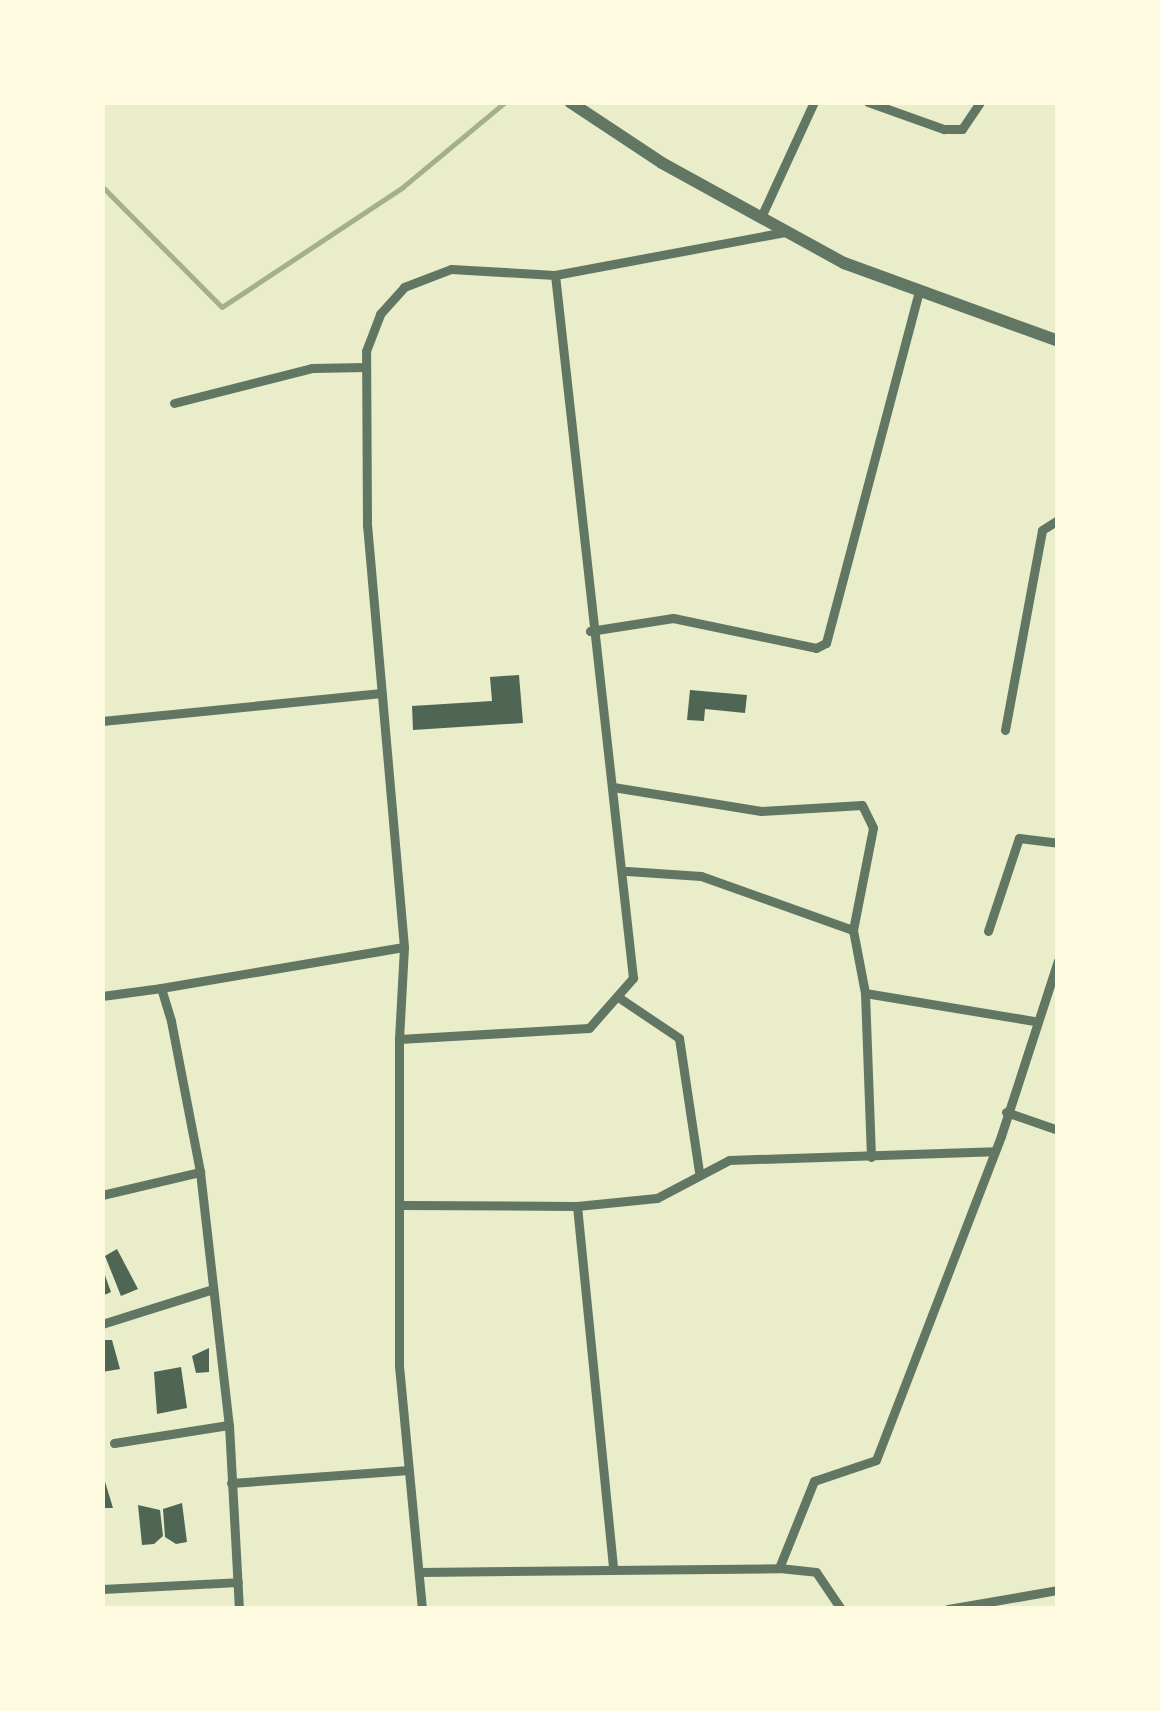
<!DOCTYPE html>
<html>
<head>
<meta charset="utf-8">
<style>
  body { margin:0 }
  #map { position:relative; width:1160px; height:1711px; overflow:hidden; background:#e9edc9; font-family:Montserrat,sans-serif }
  div>[style] { position:absolute }
  [style*='--x'] { left:calc(var(--x)*1px); top:calc(var(--y)*1px); width:calc(var(--w)*1px); rotate:calc(var(--a)*1deg) }
  .stream>* { height:4.5px; margin:-2.25px; padding:0 2.25px; transform-origin:2.25px; border-radius:2.25px; background:#a3b18a }
  .building>* { inset:0; background:#4f6655 }
  .minor>* { height:9px; margin:-4.5px; padding:0 4.5px; transform-origin:4.5px; border-radius:4.5px; background:#617663 }
  .tertiary>* { height:12px; margin:-6px; padding:0 6px; transform-origin:6px; border-radius:6px; background:#617663 }
  span { translate:-50% -50%; white-space:nowrap; text-align:center; line-height:1.15; -webkit-text-stroke:12px #fefae0; paint-order:stroke }
  .frame { position:absolute; inset:0; border:105px solid #fefae0; pointer-events:none }
</style>
</head>
<body>
<div id="map">
  <div class="stream">
    <div style="--x:102;--y:186;--w:170;--a:45.2"></div>
    <div style="--x:222;--y:307;--w:217;--a:-33.5"></div>
    <div style="--x:403;--y:187;--w:131;--a:-39.7"></div>
  </div>
  <div class="building">
    <div style="clip-path:polygon(519px 675px,523px 723px,413px 730px,412px 706px,492px 701px,490px 677px)"></div>
    <div style="clip-path:polygon(690px 690px,747px 695px,745px 713px,705px 709px,704px 721px,687px 720px)"></div>
    <div style="clip-path:polygon(117px 1249px,138px 1289px,121px 1296px,105px 1256px)"></div>
    <div style="clip-path:polygon(102px 1267px,111px 1292px,102px 1296px)"></div>
    <div style="clip-path:polygon(102px 1340px,112px 1340px,120px 1369px,102px 1372px)"></div>
    <div style="clip-path:polygon(209px 1348px,209px 1372px,196px 1373px,192px 1356px)"></div>
    <div style="clip-path:polygon(181px 1367px,187px 1408px,157px 1414px,154px 1372px)"></div>
    <div style="clip-path:polygon(103px 1475px,113px 1508px,102px 1508px)"></div>
    <div style="clip-path:polygon(182px 1503px,187px 1542px,176px 1544px,165px 1537px,163px 1509px)"></div>
    <div style="clip-path:polygon(138px 1505px,160px 1510px,163px 1536px,154px 1544px,142px 1545px)"></div>
  </div>
  <div class="minor">
    <div style="--x:868;--y:102;--w:81;--a:19.6"></div>
    <div style="--x:944;--y:129;--w:18;--a:0"></div>
    <div style="--x:962;--y:129;--w:32;--a:-56"></div>
    <div style="--x:761;--y:217;--w:127;--a:-65.3"></div>
    <div style="--x:174;--y:403;--w:142;--a:-14.2"></div>
    <div style="--x:312;--y:368;--w:54;--a:-1.1"></div>
    <div style="--x:590;--y:631;--w:84;--a:-8.9"></div>
    <div style="--x:673;--y:618;--w:146;--a:11.8"></div>
    <div style="--x:816;--y:648;--w:11;--a:-27"></div>
    <div style="--x:826;--y:643;--w:363;--a:-75.2"></div>
    <div style="--x:102;--y:721;--w:281;--a:-5.7"></div>
    <div style="--x:1005;--y:730;--w:203;--a:-79.5"></div>
    <div style="--x:1042;--y:530;--w:19;--a:-32"></div>
    <div style="--x:613;--y:787;--w:150;--a:9.2"></div>
    <div style="--x:761;--y:811;--w:101;--a:-3.4"></div>
    <div style="--x:862;--y:805;--w:25;--a:64"></div>
    <div style="--x:873;--y:828;--w:104;--a:101.1"></div>
    <div style="--x:627;--y:871;--w:74;--a:3.9"></div>
    <div style="--x:701;--y:876;--w:161;--a:19.6"></div>
    <div style="--x:853;--y:930;--w:64;--a:79.2"></div>
    <div style="--x:865;--y:993;--w:164;--a:87.9"></div>
    <div style="--x:988;--y:931;--w:98;--a:-71.6"></div>
    <div style="--x:1019;--y:838;--w:39;--a:7"></div>
    <div style="--x:161;--y:988;--w:246;--a:-9.6"></div>
    <div style="--x:865;--y:993;--w:172;--a:9.4"></div>
    <div style="--x:102;--y:996;--w:60;--a:-7.7"></div>
    <div style="--x:161;--y:988;--w:34;--a:73"></div>
    <div style="--x:171;--y:1021;--w:154;--a:79.1"></div>
    <div style="--x:200;--y:1172;--w:255;--a:83.5"></div>
    <div style="--x:229;--y:1425;--w:184;--a:86.9"></div>
    <div style="--x:621;--y:999;--w:70;--a:33.9"></div>
    <div style="--x:679;--y:1038;--w:135;--a:81.5"></div>
    <div style="--x:399;--y:1039;--w:92;--a:-86.9"></div>
    <div style="--x:404;--y:947;--w:423;--a:-95"></div>
    <div style="--x:367;--y:526;--w:175;--a:-90.3"></div>
    <div style="--x:366;--y:351;--w:40;--a:-69"></div>
    <div style="--x:380;--y:314;--w:36;--a:-48"></div>
    <div style="--x:404;--y:287;--w:50;--a:-21"></div>
    <div style="--x:451;--y:269;--w:104;--a:3.3"></div>
    <div style="--x:555;--y:275;--w:234;--a:-10.6"></div>
    <div style="--x:1006;--y:1112;--w:55;--a:19.1"></div>
    <div style="--x:102;--y:1195;--w:101;--a:-13.2"></div>
    <div style="--x:402;--y:1205;--w:175;--a:0.3"></div>
    <div style="--x:577;--y:1206;--w:80;--a:-5.7"></div>
    <div style="--x:657;--y:1198;--w:81;--a:-27.8"></div>
    <div style="--x:729;--y:1160;--w:265;--a:-1.9"></div>
    <div style="--x:577;--y:1206;--w:361;--a:84.3"></div>
    <div style="--x:102;--y:1324;--w:116;--a:-17.5"></div>
    <div style="--x:114;--y:1443;--w:116;--a:-8.9"></div>
    <div style="--x:231;--y:1483;--w:175;--a:-4.2"></div>
    <div style="--x:779;--y:1568;--w:94;--a:-68.1"></div>
    <div style="--x:814;--y:1481;--w:65;--a:-18.7"></div>
    <div style="--x:876;--y:1460;--w:347;--a:-68.9"></div>
    <div style="--x:1001;--y:1136;--w:184;--a:-72"></div>
    <div style="--x:419;--y:1572;--w:360;--a:-0.6"></div>
    <div style="--x:779;--y:1568;--w:37;--a:6"></div>
    <div style="--x:816;--y:1572;--w:45;--a:56"></div>
    <div style="--x:102;--y:1589;--w:136;--a:-2.9"></div>
    <div style="--x:422;--y:1609;--w:244;--a:-95.4"></div>
    <div style="--x:399;--y:1366;--w:327;--a:-90"></div>
    <div style="--x:399;--y:1039;--w:190;--a:-3.3"></div>
    <div style="--x:589;--y:1028;--w:67;--a:-48.7"></div>
    <div style="--x:633;--y:978;--w:707;--a:-96.33"></div>
    <div style="--x:948;--y:1609;--w:112;--a:-9.8"></div>
  </div>
  <div class="tertiary">
    <div style="--x:570;--y:102;--w:110;--a:33.5"></div>
    <div style="--x:662;--y:163;--w:208;--a:28.8"></div>
    <div style="--x:844;--y:263;--w:228;--a:20"></div>
  </div>
  <div class="frame"></div>
</div>
</body>
</html>
